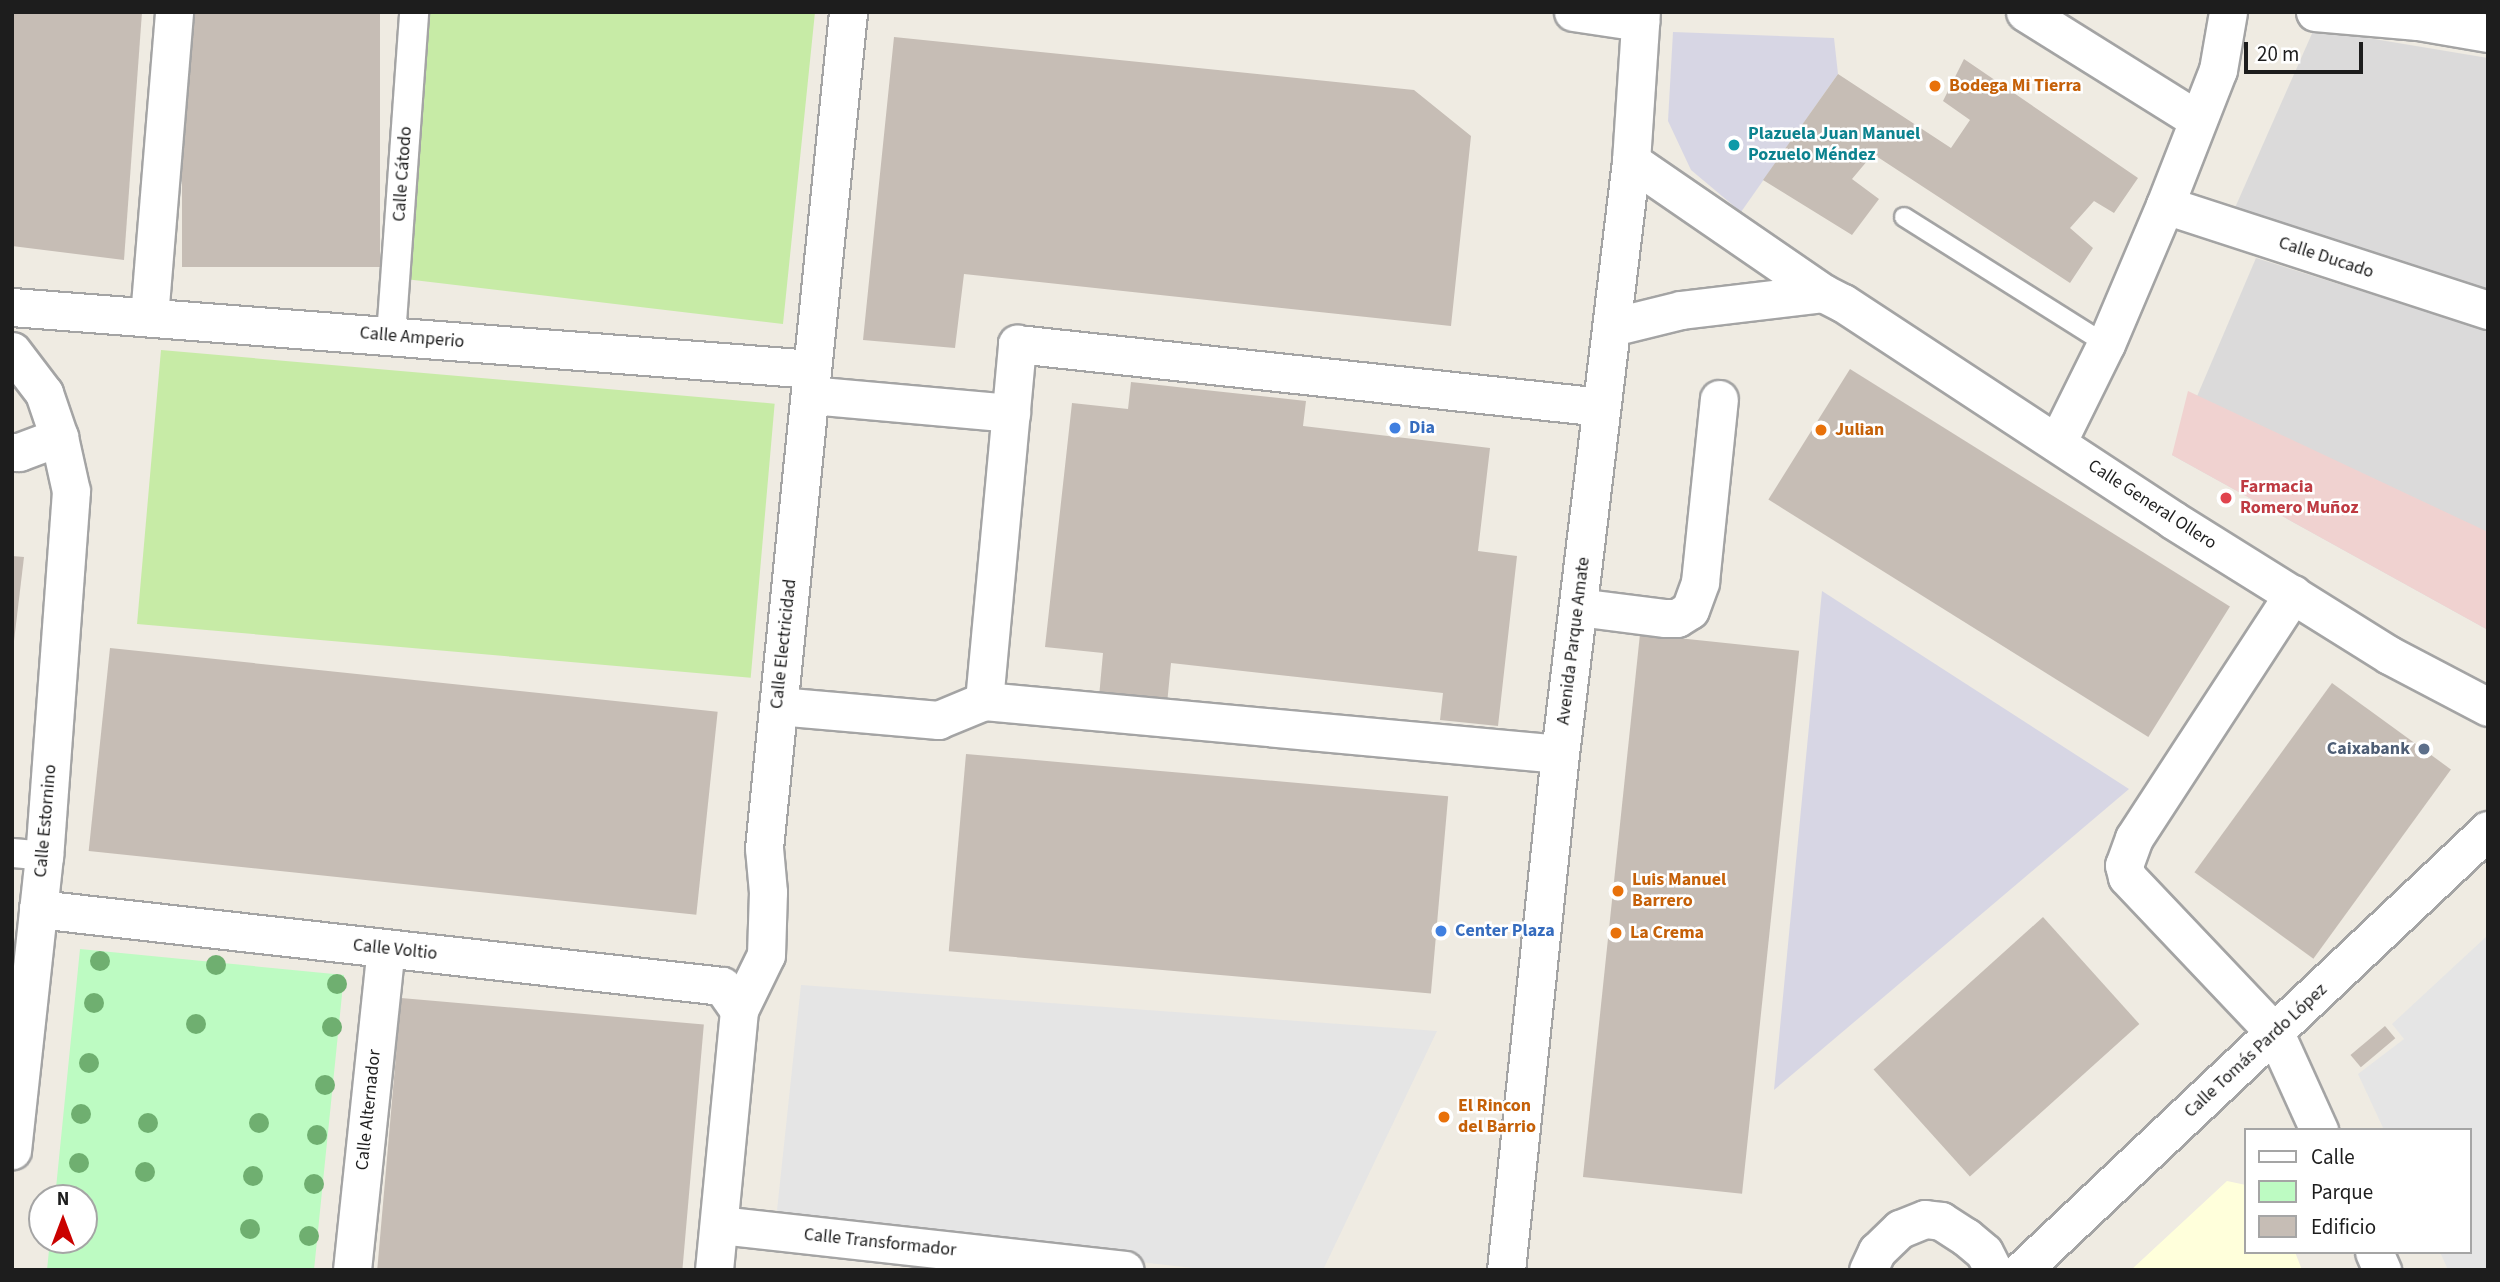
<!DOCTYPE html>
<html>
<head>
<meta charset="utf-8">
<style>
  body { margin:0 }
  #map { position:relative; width:2500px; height:1282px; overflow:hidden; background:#efebe2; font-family:"Source Sans 3",sans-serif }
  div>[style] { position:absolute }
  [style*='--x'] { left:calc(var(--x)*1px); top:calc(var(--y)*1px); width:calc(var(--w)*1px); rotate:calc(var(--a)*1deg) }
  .residential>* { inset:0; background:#dbdada }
  .commercial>* { inset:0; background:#f0d2d0 }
  .education>* { inset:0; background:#ffffdb }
  .grass>* { inset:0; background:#c7eba6; transform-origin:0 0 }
  .park>* { inset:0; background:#bdfbc2 }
  .parking>* { inset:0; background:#e5e5e5 }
  .plaza>* { inset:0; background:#d7d6e4 }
  .building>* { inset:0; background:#c6bdb5; transform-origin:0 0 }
  .roads { filter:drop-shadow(2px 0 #a4a4a4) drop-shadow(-2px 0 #a4a4a4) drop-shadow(0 2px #a4a4a4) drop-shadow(0 -2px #a4a4a4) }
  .service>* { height:18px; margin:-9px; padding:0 9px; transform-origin:9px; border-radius:9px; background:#fff }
  .pedestrian>* { height:28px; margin:-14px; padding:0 14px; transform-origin:14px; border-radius:14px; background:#fff }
  .minor>* { height:37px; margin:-18.5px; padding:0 18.5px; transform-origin:18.5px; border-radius:18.5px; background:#fff }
  .trees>* { width:20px; height:20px; margin:-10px; border-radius:50%; background:#6faf70 }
  .dots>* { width:19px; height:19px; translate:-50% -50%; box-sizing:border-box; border:4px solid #fff; border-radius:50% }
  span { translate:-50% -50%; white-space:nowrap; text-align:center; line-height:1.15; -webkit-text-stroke:5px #fff; paint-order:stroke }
  .food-label { font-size:18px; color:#c56008; font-weight:700 }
  .left { translate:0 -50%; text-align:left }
  .culture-label { font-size:18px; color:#0d838f; font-weight:700 }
  .street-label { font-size:18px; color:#1d1d1d }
  .shop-label { font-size:18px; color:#366cbe; font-weight:700 }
  .health-label { font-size:18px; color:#be3a42; font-weight:700 }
  .service-label { font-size:18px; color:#4e5e75; font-weight:700 }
  .right { translate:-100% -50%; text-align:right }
  .frame { position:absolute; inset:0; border:14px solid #1d1d1d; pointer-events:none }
  .legend { position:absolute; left:2244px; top:1128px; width:228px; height:126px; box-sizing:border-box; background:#fff; border:2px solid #a5a5a5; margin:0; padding:9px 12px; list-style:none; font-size:21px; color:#1d1d1d }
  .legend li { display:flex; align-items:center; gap:14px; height:35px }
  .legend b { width:35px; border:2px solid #a5a5a5 }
  .north { position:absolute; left:28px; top:1184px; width:70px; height:70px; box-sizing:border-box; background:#fff; border:2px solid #a5a5a5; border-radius:50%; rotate:0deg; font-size:19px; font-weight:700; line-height:28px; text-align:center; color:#1d1d1d }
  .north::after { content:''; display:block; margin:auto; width:24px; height:32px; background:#ca0200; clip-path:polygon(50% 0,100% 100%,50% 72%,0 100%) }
  .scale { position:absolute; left:2244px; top:42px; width:119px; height:32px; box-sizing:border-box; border:4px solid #1d1d1d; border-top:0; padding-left:9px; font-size:21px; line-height:24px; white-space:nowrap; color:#1d1d1d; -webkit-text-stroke:5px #fff; paint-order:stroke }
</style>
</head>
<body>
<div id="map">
  <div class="residential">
    <div style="clip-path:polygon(2314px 29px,2488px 58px,2488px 296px,2234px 210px)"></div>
    <div style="clip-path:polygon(2256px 258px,2488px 331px,2488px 630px,2172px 455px)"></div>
  </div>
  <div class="commercial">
    <div style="clip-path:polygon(2188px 391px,2488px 532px,2488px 630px,2172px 455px)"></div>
  </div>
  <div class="education">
    <div style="clip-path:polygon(2227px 1181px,2246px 1185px,2246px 1252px,2295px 1252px,2302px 1270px,2131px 1270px)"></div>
  </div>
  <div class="grass">
    <div style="clip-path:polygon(400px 12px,815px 12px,783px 324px,380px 276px)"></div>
    <div style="left:161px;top:350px;width:616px;height:275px;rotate:5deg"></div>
  </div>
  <div class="park">
    <div style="clip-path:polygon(80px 949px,344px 975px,314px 1270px,47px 1270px,50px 1240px,84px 1240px,84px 1198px,55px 1198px)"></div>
  </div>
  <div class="parking">
    <div style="clip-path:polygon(2488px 935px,2488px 1270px,2448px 1270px,2440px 1252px,2470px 1252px,2470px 1130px,2384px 1130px,2358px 1074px,2404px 1039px,2392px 1024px)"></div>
    <div style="clip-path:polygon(801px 985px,1437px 1031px,1323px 1270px,1210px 1270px,776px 1220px)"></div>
  </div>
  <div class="plaza">
    <div style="clip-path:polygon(1673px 32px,1834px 38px,1838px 74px,1741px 212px,1691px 170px,1668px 121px)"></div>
    <div style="clip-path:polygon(1822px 591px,2129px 789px,1774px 1090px)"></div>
  </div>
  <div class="building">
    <div style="clip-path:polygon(12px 12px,142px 12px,124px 260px,12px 246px)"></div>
    <div style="left:182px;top:12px;width:198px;height:255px"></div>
    <div style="clip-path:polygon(894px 37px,1414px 90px,1471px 136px,1451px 326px,964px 274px,955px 348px,863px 340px)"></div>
    <div style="clip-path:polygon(1964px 59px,2138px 178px,2114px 213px,2094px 201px,2070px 228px,2093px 248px,2070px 283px,1873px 154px,1852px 179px,1879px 199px,1852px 235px,1763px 180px,1838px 74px,1951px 148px,1970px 120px,1943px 101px)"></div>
    <div style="left:1850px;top:369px;width:448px;height:154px;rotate:32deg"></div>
    <div style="clip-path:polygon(1131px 382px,1306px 401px,1303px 426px,1490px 448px,1478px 551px,1517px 556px,1498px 726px,1440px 720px,1443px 693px,1171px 663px,1167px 704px,1099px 697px,1103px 653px,1045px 647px,1072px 403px,1128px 409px)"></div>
    <div style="clip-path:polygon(12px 556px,24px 557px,14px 641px,12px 641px)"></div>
    <div style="left:1640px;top:634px;width:160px;height:546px;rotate:6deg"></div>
    <div style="left:110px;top:648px;width:611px;height:204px;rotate:6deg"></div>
    <div style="left:2332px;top:683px;width:147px;height:234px;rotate:36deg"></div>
    <div style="left:966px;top:754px;width:484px;height:198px;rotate:5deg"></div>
    <div style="left:2043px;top:917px;width:144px;height:228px;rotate:48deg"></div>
    <div style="left:401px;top:998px;width:304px;height:273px;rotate:5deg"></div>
    <div style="left:2385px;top:1026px;width:16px;height:45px;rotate:50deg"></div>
  </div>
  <div class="roads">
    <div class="service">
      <div style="--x:1904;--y:217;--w:239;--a:32.2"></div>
    </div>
    <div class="pedestrian">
      <div style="--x:391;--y:336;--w:325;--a:-85.9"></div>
      <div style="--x:12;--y:853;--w:32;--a:5"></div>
    </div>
    <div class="minor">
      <div style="--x:1573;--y:12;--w:68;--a:8.5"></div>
      <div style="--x:2025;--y:12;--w:202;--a:32"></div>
      <div style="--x:2315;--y:12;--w:103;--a:5"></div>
      <div style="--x:2418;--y:21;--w:71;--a:9.7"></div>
      <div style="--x:1631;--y:161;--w:233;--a:34.5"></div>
      <div style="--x:1823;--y:293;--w:22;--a:27"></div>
      <div style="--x:1843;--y:303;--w:395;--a:33.3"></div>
      <div style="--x:2173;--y:520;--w:255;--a:32"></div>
      <div style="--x:2389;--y:655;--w:112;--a:27.7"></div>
      <div style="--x:2165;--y:205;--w:340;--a:18"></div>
      <div style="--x:12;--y:307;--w:802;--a:4.43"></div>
      <div style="--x:149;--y:317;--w:306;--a:-85.3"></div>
      <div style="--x:1612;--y:327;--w:71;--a:-13.8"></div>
      <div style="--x:1681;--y:310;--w:143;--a:-6.8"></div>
      <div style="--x:12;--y:351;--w:53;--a:52.7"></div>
      <div style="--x:44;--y:393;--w:46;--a:71.2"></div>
      <div style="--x:59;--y:437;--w:55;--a:77.5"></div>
      <div style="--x:71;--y:491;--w:366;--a:94.2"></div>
      <div style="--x:44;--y:856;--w:296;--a:96.2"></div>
      <div style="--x:810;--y:395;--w:202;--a:5.1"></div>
      <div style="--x:2057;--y:443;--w:110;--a:-63.7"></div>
      <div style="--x:2106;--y:344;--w:151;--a:-67"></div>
      <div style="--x:2165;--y:205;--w:145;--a:-68.6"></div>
      <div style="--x:2218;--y:70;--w:59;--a:-80.2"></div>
      <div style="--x:12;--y:452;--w:7;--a:0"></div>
      <div style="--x:19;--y:452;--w:43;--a:-20.6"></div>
      <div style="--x:2293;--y:594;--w:291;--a:123.1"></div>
      <div style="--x:2134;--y:838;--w:29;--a:110"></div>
      <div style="--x:2124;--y:865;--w:12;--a:76"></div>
      <div style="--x:2127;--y:877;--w:215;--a:46.5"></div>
      <div style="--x:2275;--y:1033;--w:107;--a:65.6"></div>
      <div style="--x:1578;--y:607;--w:88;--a:7.2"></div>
      <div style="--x:1665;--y:618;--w:12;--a:0"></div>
      <div style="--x:1677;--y:618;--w:15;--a:-32"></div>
      <div style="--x:1690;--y:610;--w:30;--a:-70"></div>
      <div style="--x:1700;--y:582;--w:184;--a:-84.1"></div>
      <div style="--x:778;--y:706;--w:161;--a:5"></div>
      <div style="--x:938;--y:720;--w:50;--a:-22.4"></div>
      <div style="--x:1560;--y:754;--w:578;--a:-174.74"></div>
      <div style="--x:984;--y:701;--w:359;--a:-84.7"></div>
      <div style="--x:1017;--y:344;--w:588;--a:6.15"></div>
      <div style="--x:38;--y:909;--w:688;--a:6.42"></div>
      <div style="--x:722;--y:986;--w:29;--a:55"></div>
      <div style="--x:719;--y:1225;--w:408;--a:6.3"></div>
      <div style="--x:2374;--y:1252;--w:20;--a:66"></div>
      <div style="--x:352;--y:1270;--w:323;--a:-84"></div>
      <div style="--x:714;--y:1270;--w:261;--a:-84.5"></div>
      <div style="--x:739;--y:1010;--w:61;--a:-63.9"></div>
      <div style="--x:766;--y:955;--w:63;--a:-88.2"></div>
      <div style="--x:768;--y:892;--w:44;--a:-95.2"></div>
      <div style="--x:764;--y:848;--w:840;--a:-84.26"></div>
      <div style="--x:1506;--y:1270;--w:519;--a:-84.03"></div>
      <div style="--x:1560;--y:754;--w:597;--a:-83.17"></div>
      <div style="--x:1631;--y:161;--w:149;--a:-86.2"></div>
      <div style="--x:1868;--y:1270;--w:21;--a:-65"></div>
      <div style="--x:1877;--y:1251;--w:32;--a:-44"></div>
      <div style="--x:1900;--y:1229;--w:27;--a:-22"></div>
      <div style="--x:1925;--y:1219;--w:16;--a:7"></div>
      <div style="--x:1941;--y:1221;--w:30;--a:33"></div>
      <div style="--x:1966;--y:1237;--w:23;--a:40"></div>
      <div style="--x:1984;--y:1252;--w:20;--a:63"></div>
      <div style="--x:2022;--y:1270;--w:641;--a:-43.36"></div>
    </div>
  </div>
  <div class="trees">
    <div style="left:100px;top:961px"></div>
    <div style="left:216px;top:965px"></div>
    <div style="left:337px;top:984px"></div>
    <div style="left:94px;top:1003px"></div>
    <div style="left:196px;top:1024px"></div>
    <div style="left:332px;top:1027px"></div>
    <div style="left:89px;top:1063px"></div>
    <div style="left:325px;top:1085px"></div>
    <div style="left:81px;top:1114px"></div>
    <div style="left:148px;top:1123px"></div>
    <div style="left:259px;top:1123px"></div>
    <div style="left:317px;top:1135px"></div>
    <div style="left:79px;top:1163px"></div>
    <div style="left:145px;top:1172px"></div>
    <div style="left:253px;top:1176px"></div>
    <div style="left:314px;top:1184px"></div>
    <div style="left:250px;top:1229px"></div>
    <div style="left:309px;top:1236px"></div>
  </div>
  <div class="dots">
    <div style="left:1935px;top:86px;background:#e8710a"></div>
    <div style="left:1734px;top:145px;background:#0f9aa8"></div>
    <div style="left:1395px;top:428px;background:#3f7fe0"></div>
    <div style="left:1821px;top:430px;background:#e8710a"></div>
    <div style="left:2226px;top:498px;background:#e0444e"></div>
    <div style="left:2424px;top:749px;background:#5c6f8a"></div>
    <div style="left:1618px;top:891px;background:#e8710a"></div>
    <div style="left:1441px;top:931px;background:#3f7fe0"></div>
    <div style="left:1616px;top:933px;background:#e8710a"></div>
    <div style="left:1444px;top:1117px;background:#e8710a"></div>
  </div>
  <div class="food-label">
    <span class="left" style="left:1949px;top:86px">Bodega Mi Tierra</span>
    <span class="left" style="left:1835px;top:430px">Julian</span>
    <span class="left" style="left:1632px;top:891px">Luis Manuel<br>Barrero</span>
    <span class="left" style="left:1630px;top:933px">La Crema</span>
    <span class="left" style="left:1458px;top:1117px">El Rincon<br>del Barrio</span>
  </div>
  <div class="culture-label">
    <span class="left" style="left:1748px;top:145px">Plazuela Juan Manuel<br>Pozuelo Méndez</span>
  </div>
  <div class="street-label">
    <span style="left:403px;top:174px;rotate:-86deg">Calle Cátodo</span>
    <span style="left:2326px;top:258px;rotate:18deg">Calle Ducado</span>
    <span style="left:412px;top:338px;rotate:5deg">Calle Amperio</span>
    <span style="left:2152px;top:505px;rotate:33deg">Calle General Ollero</span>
    <span style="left:1574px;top:641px;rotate:-83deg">Avenida Parque Amate</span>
    <span style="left:784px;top:644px;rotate:-84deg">Calle Electricidad</span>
    <span style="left:46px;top:821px;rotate:-85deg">Calle Estornino</span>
    <span style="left:395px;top:950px;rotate:6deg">Calle Voltio</span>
    <span style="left:2256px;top:1051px;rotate:-43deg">Calle Tomás Pardo López</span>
    <span style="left:369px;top:1110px;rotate:-84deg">Calle Alternador</span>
    <span style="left:880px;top:1243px;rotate:6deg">Calle Transformador</span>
  </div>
  <div class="shop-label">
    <span class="left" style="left:1409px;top:428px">Dia</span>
    <span class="left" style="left:1455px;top:931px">Center Plaza</span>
  </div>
  <div class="health-label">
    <span class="left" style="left:2240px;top:498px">Farmacia<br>Romero Muñoz</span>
  </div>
  <div class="service-label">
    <span class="right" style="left:2410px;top:749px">Caixabank</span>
  </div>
  <div class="frame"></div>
  <ul class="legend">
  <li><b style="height:9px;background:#fff"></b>Calle</li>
  <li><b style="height:19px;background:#bdfbc2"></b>Parque</li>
  <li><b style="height:19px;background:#c6bdb5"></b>Edificio</li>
  </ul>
  <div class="north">N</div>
  <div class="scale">20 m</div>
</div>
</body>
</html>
